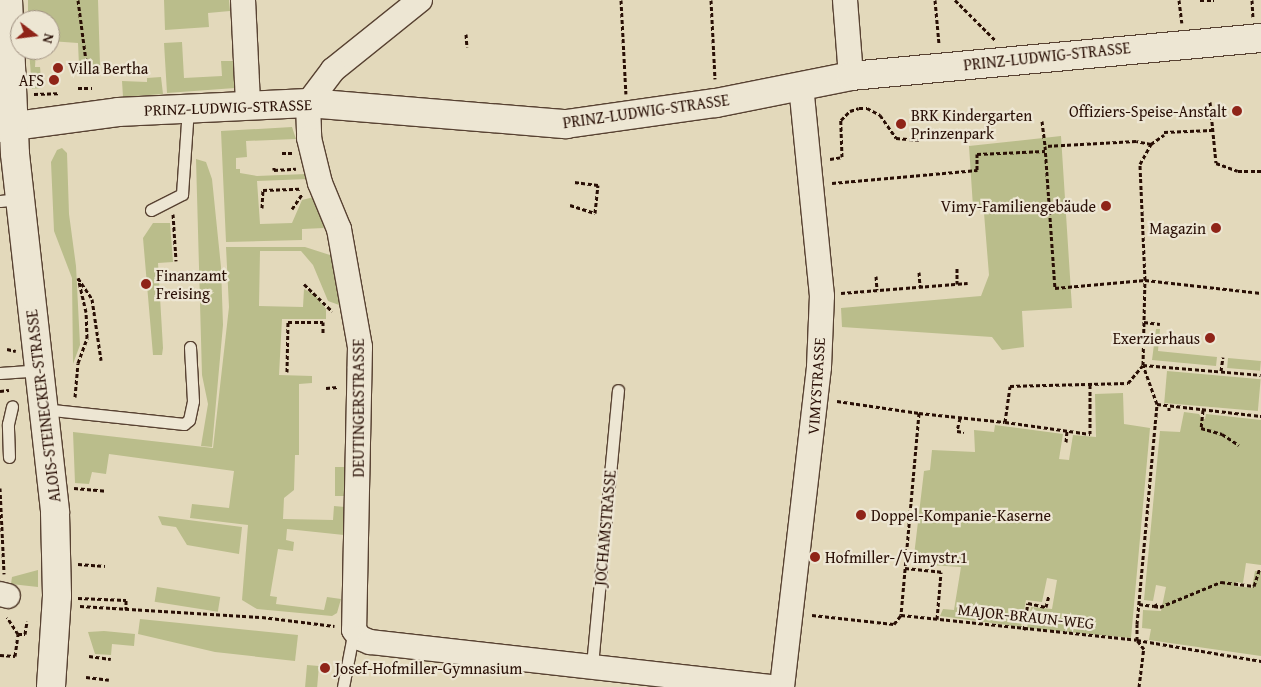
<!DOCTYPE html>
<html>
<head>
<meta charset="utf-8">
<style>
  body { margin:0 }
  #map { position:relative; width:1261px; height:687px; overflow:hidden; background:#e3d9bb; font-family:"Gentium Book Plus",serif }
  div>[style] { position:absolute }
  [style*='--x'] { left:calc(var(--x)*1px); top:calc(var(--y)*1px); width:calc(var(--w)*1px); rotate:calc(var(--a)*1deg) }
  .green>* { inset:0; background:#babd8b; transform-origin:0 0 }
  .path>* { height:3px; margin-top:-1.5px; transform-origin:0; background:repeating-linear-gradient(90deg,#290f05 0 4px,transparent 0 6.5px) }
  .roads { filter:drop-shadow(1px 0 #584232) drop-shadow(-1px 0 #584232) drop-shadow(0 1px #584232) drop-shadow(0 -1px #584232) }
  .service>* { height:11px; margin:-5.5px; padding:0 5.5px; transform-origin:5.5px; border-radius:5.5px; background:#ede6d3 }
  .minor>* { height:24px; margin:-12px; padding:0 12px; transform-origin:12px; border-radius:12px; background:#ede6d3 }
  .tertiary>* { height:28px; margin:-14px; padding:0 14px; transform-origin:14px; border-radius:14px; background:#ede6d3 }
  .secondary>* { height:28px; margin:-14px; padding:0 14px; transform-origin:14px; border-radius:14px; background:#ede6d3 }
  .dots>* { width:14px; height:14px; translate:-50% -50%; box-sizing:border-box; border:2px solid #ede6d3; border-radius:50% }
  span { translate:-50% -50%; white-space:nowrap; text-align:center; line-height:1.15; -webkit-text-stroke:4.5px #ede6d3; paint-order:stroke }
  .street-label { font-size:16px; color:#290f05 }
  .poi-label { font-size:16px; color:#290f05 }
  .left { translate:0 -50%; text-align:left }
  .right { translate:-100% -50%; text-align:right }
  .north { position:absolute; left:10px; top:10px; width:50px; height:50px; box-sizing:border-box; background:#ede6d3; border:1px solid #9f9081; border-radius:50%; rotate:105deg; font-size:14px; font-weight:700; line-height:20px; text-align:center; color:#290f05 }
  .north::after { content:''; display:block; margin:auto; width:18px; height:22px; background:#8f2418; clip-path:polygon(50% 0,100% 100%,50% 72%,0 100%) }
</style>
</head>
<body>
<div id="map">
  <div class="green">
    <div style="clip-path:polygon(28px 0,98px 0,100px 65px,79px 66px,78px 43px,50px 41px,50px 20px,28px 20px)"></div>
    <div style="clip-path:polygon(164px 0,229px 0,230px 11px,208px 13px,209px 27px,165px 30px)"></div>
    <div style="clip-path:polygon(182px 42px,184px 78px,222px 76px,221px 61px,233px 61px,235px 88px,167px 93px,164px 43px)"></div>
    <div style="clip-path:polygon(29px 50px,36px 50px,35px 67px,40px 67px,42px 88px,32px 89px)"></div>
    <div style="clip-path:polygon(161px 77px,163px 94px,123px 97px,122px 81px,147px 82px,147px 78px)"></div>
    <div style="clip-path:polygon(292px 127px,296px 139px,246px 141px,247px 157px,236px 158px,236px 169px,240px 169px,240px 173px,257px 176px,306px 174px,308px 179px,257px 181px,260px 224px,292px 223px,302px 200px,314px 197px,324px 228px,302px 229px,302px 240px,226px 242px,221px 131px)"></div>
    <div style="clip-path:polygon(1061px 136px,1072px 308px,1022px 311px,1024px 347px,1002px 350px,992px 337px,842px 327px,841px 308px,981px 296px,989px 275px,984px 213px,973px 207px,969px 146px)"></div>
    <div style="clip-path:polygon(62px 148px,67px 153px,69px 214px,76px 266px,80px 345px,73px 364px,72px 278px,54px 231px,51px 162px,57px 150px)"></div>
    <div style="clip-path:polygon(196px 159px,206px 162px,212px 179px,221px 267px,223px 325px,212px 447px,201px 446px,208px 404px,202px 375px)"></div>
    <div style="clip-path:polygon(153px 223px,170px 223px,173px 262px,158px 263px,163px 348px,162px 355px,153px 355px,143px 238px)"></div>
    <div style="clip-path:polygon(226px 247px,305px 247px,333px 256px,342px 306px,328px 301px,313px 265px,301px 251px,260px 251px,259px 306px,303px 307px,304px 289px,315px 295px,326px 309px,326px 319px,282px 319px,279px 375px,312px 376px,312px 383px,299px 384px,299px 455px,295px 455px,294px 490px,284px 498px,283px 519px,333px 520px,334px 506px,345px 507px,344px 535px,287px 529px,286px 540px,294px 542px,293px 551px,278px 549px,270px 596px,277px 597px,276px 604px,324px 610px,327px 597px,341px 599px,337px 613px,332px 616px,257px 609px,242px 600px,248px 525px,190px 518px,192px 504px,229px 508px,234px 471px,109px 454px,106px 474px,92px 472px,89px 484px,75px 483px,73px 432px,213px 448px,229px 307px)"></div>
    <div style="clip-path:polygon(1156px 329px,1160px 329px,1158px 351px,1217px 357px,1216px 366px,1152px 360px)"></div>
    <div style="left:1228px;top:358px;width:33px;height:10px;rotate:5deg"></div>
    <div style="left:1167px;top:371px;width:94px;height:32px;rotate:5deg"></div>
    <div style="clip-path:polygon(1123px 393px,1124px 424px,1150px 428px,1131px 638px,1027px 628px,1031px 607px,1052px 609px,1057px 580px,1047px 578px,1042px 602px,1026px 600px,1021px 627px,940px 616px,943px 609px,954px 610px,961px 567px,913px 564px,924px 471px,930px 470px,932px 450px,975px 452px,974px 430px,994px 432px,995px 425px,1002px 426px,1063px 434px,1059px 459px,1069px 460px,1073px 435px,1096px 437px,1095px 394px)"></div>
    <div style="clip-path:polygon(1184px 412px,1199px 414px,1202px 419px,1205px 419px,1206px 414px,1261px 420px,1261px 565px,1246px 563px,1243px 583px,1236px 582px,1235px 586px,1252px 588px,1255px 571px,1261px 571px,1261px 656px,1149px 640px,1151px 629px,1142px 628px,1143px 610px,1161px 611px,1166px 587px,1156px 585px,1153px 601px,1144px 600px,1160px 431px,1180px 432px)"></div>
    <div style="left:335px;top:467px;width:11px;height:29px"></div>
    <div style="clip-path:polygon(158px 516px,242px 527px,239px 554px,187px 545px,176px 527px,162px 525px)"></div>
    <div style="clip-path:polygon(38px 570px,38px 587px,11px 584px,12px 577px)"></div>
    <div style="left:157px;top:587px;width:64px;height:15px;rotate:9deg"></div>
    <div style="clip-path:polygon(140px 619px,298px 635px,295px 661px,215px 652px,138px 634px)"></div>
    <div style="clip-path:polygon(104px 631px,135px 634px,134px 646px,112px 644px,111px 655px,95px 654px,88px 632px)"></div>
    <div style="left:307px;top:665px;width:12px;height:22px;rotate:5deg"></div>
  </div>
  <div class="path">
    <div style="--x:78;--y:0;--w:62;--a:82.5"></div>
    <div style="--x:86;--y:61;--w:7;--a:45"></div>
    <div style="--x:621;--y:0;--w:94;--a:87"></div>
    <div style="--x:711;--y:0;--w:79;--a:87.1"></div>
    <div style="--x:935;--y:0;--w:44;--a:84.8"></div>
    <div style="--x:955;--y:0;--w:57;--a:45"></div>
    <div style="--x:1179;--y:0;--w:23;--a:83"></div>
    <div style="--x:1200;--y:0;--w:14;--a:0"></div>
    <div style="--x:1252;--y:0;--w:17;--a:87"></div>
    <div style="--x:466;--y:34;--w:13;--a:86"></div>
    <div style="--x:77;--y:71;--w:14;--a:-4"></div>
    <div style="--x:78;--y:88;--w:14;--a:0"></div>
    <div style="--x:34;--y:94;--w:24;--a:-2"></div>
    <div style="--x:1210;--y:102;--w:61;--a:84.4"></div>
    <div style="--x:1216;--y:163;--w:23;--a:20"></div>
    <div style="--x:1238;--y:171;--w:23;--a:0"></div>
    <div style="--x:1042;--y:121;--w:25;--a:83"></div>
    <div style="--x:1164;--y:132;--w:48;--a:-2.4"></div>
    <div style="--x:1151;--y:144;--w:15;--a:-169"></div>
    <div style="--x:1136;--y:141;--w:91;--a:176.9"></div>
    <div style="--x:1045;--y:146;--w:142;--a:86"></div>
    <div style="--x:1055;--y:288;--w:90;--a:-5.1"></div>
    <div style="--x:1145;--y:280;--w:116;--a:-92.5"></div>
    <div style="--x:1140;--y:164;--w:23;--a:-61"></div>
    <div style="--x:1151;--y:144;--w:16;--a:-35"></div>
    <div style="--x:282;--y:153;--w:10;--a:0"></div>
    <div style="--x:830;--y:159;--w:12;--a:-9"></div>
    <div style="--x:842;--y:157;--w:37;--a:-92"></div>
    <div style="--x:841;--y:120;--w:13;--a:-45"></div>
    <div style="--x:850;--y:111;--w:9;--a:-18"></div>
    <div style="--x:859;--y:108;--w:8;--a:0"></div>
    <div style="--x:867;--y:108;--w:15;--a:28"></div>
    <div style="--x:880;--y:115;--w:28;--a:55"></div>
    <div style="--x:896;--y:138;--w:23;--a:5"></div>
    <div style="--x:274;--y:167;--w:3;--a:90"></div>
    <div style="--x:274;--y:170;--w:22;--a:-3"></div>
    <div style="--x:832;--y:183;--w:146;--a:-5.1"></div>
    <div style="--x:977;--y:170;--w:16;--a:-90"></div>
    <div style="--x:977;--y:154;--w:68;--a:-2.5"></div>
    <div style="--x:570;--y:205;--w:26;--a:18"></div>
    <div style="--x:595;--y:213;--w:28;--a:-84"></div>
    <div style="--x:598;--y:185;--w:26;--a:-173"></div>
    <div style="--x:262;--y:208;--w:18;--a:-87"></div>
    <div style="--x:263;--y:190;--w:37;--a:-2"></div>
    <div style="--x:292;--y:209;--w:18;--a:-56"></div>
    <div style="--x:173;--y:214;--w:47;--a:86.3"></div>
    <div style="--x:957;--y:268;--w:16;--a:90"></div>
    <div style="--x:919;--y:272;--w:15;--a:86"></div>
    <div style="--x:876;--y:276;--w:14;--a:86"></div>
    <div style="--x:78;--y:278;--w:25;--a:56"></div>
    <div style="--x:92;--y:299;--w:62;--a:81.6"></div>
    <div style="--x:304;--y:284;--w:39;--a:44"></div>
    <div style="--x:841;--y:293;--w:127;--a:-4.5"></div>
    <div style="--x:1144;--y:322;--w:16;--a:7"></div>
    <div style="--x:7;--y:349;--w:9;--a:13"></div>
    <div style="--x:1221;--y:371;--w:14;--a:-82"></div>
    <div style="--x:287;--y:372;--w:50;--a:-88.9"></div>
    <div style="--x:288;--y:322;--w:35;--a:0"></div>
    <div style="--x:323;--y:322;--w:12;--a:90"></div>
    <div style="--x:326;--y:388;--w:12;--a:-5"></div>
    <div style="--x:0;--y:391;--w:9;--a:-6"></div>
    <div style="--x:75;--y:397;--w:34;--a:-85"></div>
    <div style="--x:78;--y:363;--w:27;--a:-70"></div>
    <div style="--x:87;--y:338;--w:26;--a:-92"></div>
    <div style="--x:86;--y:312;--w:35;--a:-103"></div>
    <div style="--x:837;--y:401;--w:83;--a:8.3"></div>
    <div style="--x:919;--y:413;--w:203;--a:95.1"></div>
    <div style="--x:1157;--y:404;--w:105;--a:6.6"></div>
    <div style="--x:1203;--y:410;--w:18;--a:96"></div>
    <div style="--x:1201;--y:428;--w:22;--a:16"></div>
    <div style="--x:1222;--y:434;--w:20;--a:33"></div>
    <div style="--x:1169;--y:411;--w:5;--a:-90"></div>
    <div style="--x:919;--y:413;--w:86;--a:6"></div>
    <div style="--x:1005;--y:422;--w:36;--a:-82"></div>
    <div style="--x:1010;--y:386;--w:118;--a:-1.5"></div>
    <div style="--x:1128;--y:383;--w:23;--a:-50"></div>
    <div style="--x:1143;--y:365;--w:85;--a:-88.7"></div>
    <div style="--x:1145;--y:280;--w:117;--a:6.4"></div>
    <div style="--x:960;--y:418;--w:13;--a:103"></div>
    <div style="--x:957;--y:431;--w:7;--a:8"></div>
    <div style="--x:1005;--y:422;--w:86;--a:8"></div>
    <div style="--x:1090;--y:434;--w:49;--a:-90"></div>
    <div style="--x:1066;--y:442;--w:11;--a:-85"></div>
    <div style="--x:0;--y:488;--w:86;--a:87.3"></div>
    <div style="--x:74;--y:488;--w:32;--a:5"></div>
    <div style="--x:78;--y:564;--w:27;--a:4"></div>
    <div style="--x:905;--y:568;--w:39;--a:6"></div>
    <div style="--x:78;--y:598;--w:48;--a:2.4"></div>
    <div style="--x:126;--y:600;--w:9;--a:90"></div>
    <div style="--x:1139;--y:604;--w:15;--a:8"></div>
    <div style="--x:1154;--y:606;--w:4;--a:-27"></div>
    <div style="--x:80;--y:606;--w:182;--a:3.5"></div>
    <div style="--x:262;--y:617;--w:73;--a:7.1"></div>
    <div style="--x:1154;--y:606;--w:6;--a:9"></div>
    <div style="--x:1160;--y:607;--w:66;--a:-22.3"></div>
    <div style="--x:1221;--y:582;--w:33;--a:7"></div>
    <div style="--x:1254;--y:586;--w:19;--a:-72"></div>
    <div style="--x:812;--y:615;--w:82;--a:6.3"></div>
    <div style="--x:894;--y:624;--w:11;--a:-52"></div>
    <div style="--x:901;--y:615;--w:237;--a:6"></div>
    <div style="--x:1137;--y:640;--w:126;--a:9.6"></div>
    <div style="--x:937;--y:619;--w:47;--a:-85.1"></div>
    <div style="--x:1024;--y:630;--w:27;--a:-82"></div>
    <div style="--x:1028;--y:603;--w:18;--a:13"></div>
    <div style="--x:1046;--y:607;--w:12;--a:-76"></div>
    <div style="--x:18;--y:634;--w:7;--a:0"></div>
    <div style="--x:25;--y:634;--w:13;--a:-81"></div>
    <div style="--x:0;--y:655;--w:15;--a:4"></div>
    <div style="--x:15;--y:656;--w:22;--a:-82"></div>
    <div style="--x:18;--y:634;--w:20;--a:-123"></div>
    <div style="--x:89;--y:656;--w:22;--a:8"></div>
    <div style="--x:86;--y:677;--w:23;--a:7"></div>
    <div style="--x:1139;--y:687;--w:38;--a:-83"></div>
    <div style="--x:1144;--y:649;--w:11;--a:-128"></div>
    <div style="--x:1137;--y:640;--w:16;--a:-90"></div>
    <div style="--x:1137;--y:624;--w:221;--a:-84.8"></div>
    <div style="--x:1157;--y:404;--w:41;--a:-109.7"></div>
    <div style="--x:1143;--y:365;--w:118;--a:4.8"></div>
  </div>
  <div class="roads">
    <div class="service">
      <div style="--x:0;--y:201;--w:19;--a:-6"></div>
      <div style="--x:151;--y:210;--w:35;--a:-27"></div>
      <div style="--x:182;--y:194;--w:85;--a:-86"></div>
      <div style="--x:0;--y:373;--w:39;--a:-4"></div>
      <div style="--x:43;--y:409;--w:142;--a:6.1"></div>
      <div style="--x:184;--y:424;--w:6;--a:-39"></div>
      <div style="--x:189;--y:420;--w:19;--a:-78"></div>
      <div style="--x:193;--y:401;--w:54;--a:-93.2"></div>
      <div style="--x:9;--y:457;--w:33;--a:-92"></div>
      <div style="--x:8;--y:424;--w:18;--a:-77"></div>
      <div style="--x:592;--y:665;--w:276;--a:-84.6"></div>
      <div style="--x:343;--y:687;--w:58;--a:-79.1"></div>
    </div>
    <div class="minor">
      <div style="--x:243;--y:0;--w:104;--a:87.2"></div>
      <div style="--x:420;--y:0;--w:112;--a:141.2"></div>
      <div style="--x:333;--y:70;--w:41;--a:127.1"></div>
      <div style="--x:308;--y:103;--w:35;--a:88"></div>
      <div style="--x:309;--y:138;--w:46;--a:76.3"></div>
      <div style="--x:320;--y:183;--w:50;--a:67.6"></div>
      <div style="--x:339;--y:229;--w:120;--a:79.9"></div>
      <div style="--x:360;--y:347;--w:283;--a:91.2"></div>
      <div style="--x:354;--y:630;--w:10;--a:53"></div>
      <div style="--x:360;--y:638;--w:11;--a:22"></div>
      <div style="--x:370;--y:642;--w:404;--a:6.4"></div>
      <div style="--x:845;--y:0;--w:76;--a:85.5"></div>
      <div style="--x:0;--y:594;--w:8;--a:14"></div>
      <div style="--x:782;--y:687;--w:322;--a:-83.4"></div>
      <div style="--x:819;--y:367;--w:71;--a:-87.6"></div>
      <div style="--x:822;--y:296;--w:212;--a:-95.7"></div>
    </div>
    <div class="tertiary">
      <div style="--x:0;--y:128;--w:119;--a:-7.7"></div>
      <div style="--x:118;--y:112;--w:190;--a:-2.7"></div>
      <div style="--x:308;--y:103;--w:259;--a:4.7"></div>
      <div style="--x:566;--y:124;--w:151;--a:-8"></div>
      <div style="--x:716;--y:103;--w:138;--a:-11.3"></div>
      <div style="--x:851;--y:76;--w:412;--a:-5.3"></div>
    </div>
    <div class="secondary">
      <div style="--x:8;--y:0;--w:154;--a:87.4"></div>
      <div style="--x:15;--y:154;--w:361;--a:83.6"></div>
      <div style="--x:55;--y:513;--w:83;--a:88.6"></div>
      <div style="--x:57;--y:596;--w:91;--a:93.8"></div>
    </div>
  </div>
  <div class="dots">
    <div style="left:58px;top:68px;background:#8f2418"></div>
    <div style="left:54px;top:80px;background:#8f2418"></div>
    <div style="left:1237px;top:111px;background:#8f2418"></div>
    <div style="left:901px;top:124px;background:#8f2418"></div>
    <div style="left:1106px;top:206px;background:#8f2418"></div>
    <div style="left:1216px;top:228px;background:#8f2418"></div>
    <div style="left:146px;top:284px;background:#8f2418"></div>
    <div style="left:1210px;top:338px;background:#8f2418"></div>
    <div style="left:861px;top:515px;background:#8f2418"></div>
    <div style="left:815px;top:557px;background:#8f2418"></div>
    <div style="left:325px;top:668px;background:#8f2418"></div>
  </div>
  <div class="street-label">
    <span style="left:1047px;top:56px;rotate:-6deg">PRINZ-LUDWIG-STRASSE</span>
    <span style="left:228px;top:107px;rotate:-2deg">PRINZ-LUDWIG-STRASSE</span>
    <span style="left:646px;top:111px;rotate:-8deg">PRINZ-LUDWIG-STRASSE</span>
    <span style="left:816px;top:386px;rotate:-86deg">VIMYSTRASSE</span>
    <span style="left:43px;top:406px;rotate:-97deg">ALOIS-STEINECKER-STRASSE</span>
    <span style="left:358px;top:408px;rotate:-90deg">DEUTINGERSTRASSE</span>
    <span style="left:605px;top:528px;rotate:-85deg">JOCHAMSTRASSE</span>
    <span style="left:1026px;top:616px;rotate:6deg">MAJOR-BRAUN-WEG</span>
  </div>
  <div class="poi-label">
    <span class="left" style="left:68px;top:68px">Villa Bertha</span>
    <span class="right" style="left:44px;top:80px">AFS</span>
    <span class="right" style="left:1227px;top:111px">Offiziers-Speise-Anstalt</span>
    <span class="left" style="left:911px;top:124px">BRK Kindergarten<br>Prinzenpark</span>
    <span class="right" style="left:1096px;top:206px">Vimy-Familiengebäude</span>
    <span class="right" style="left:1206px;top:228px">Magazin</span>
    <span class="left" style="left:156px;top:284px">Finanzamt<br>Freising</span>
    <span class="right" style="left:1200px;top:338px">Exerzierhaus</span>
    <span class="left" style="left:871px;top:515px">Doppel-Kompanie-Kaserne</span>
    <span class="left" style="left:825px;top:557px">Hofmiller-/Vimystr.1</span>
    <span class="left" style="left:335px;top:668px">Josef-Hofmiller-Gymnasium</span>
  </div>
  <div class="north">N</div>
</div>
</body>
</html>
